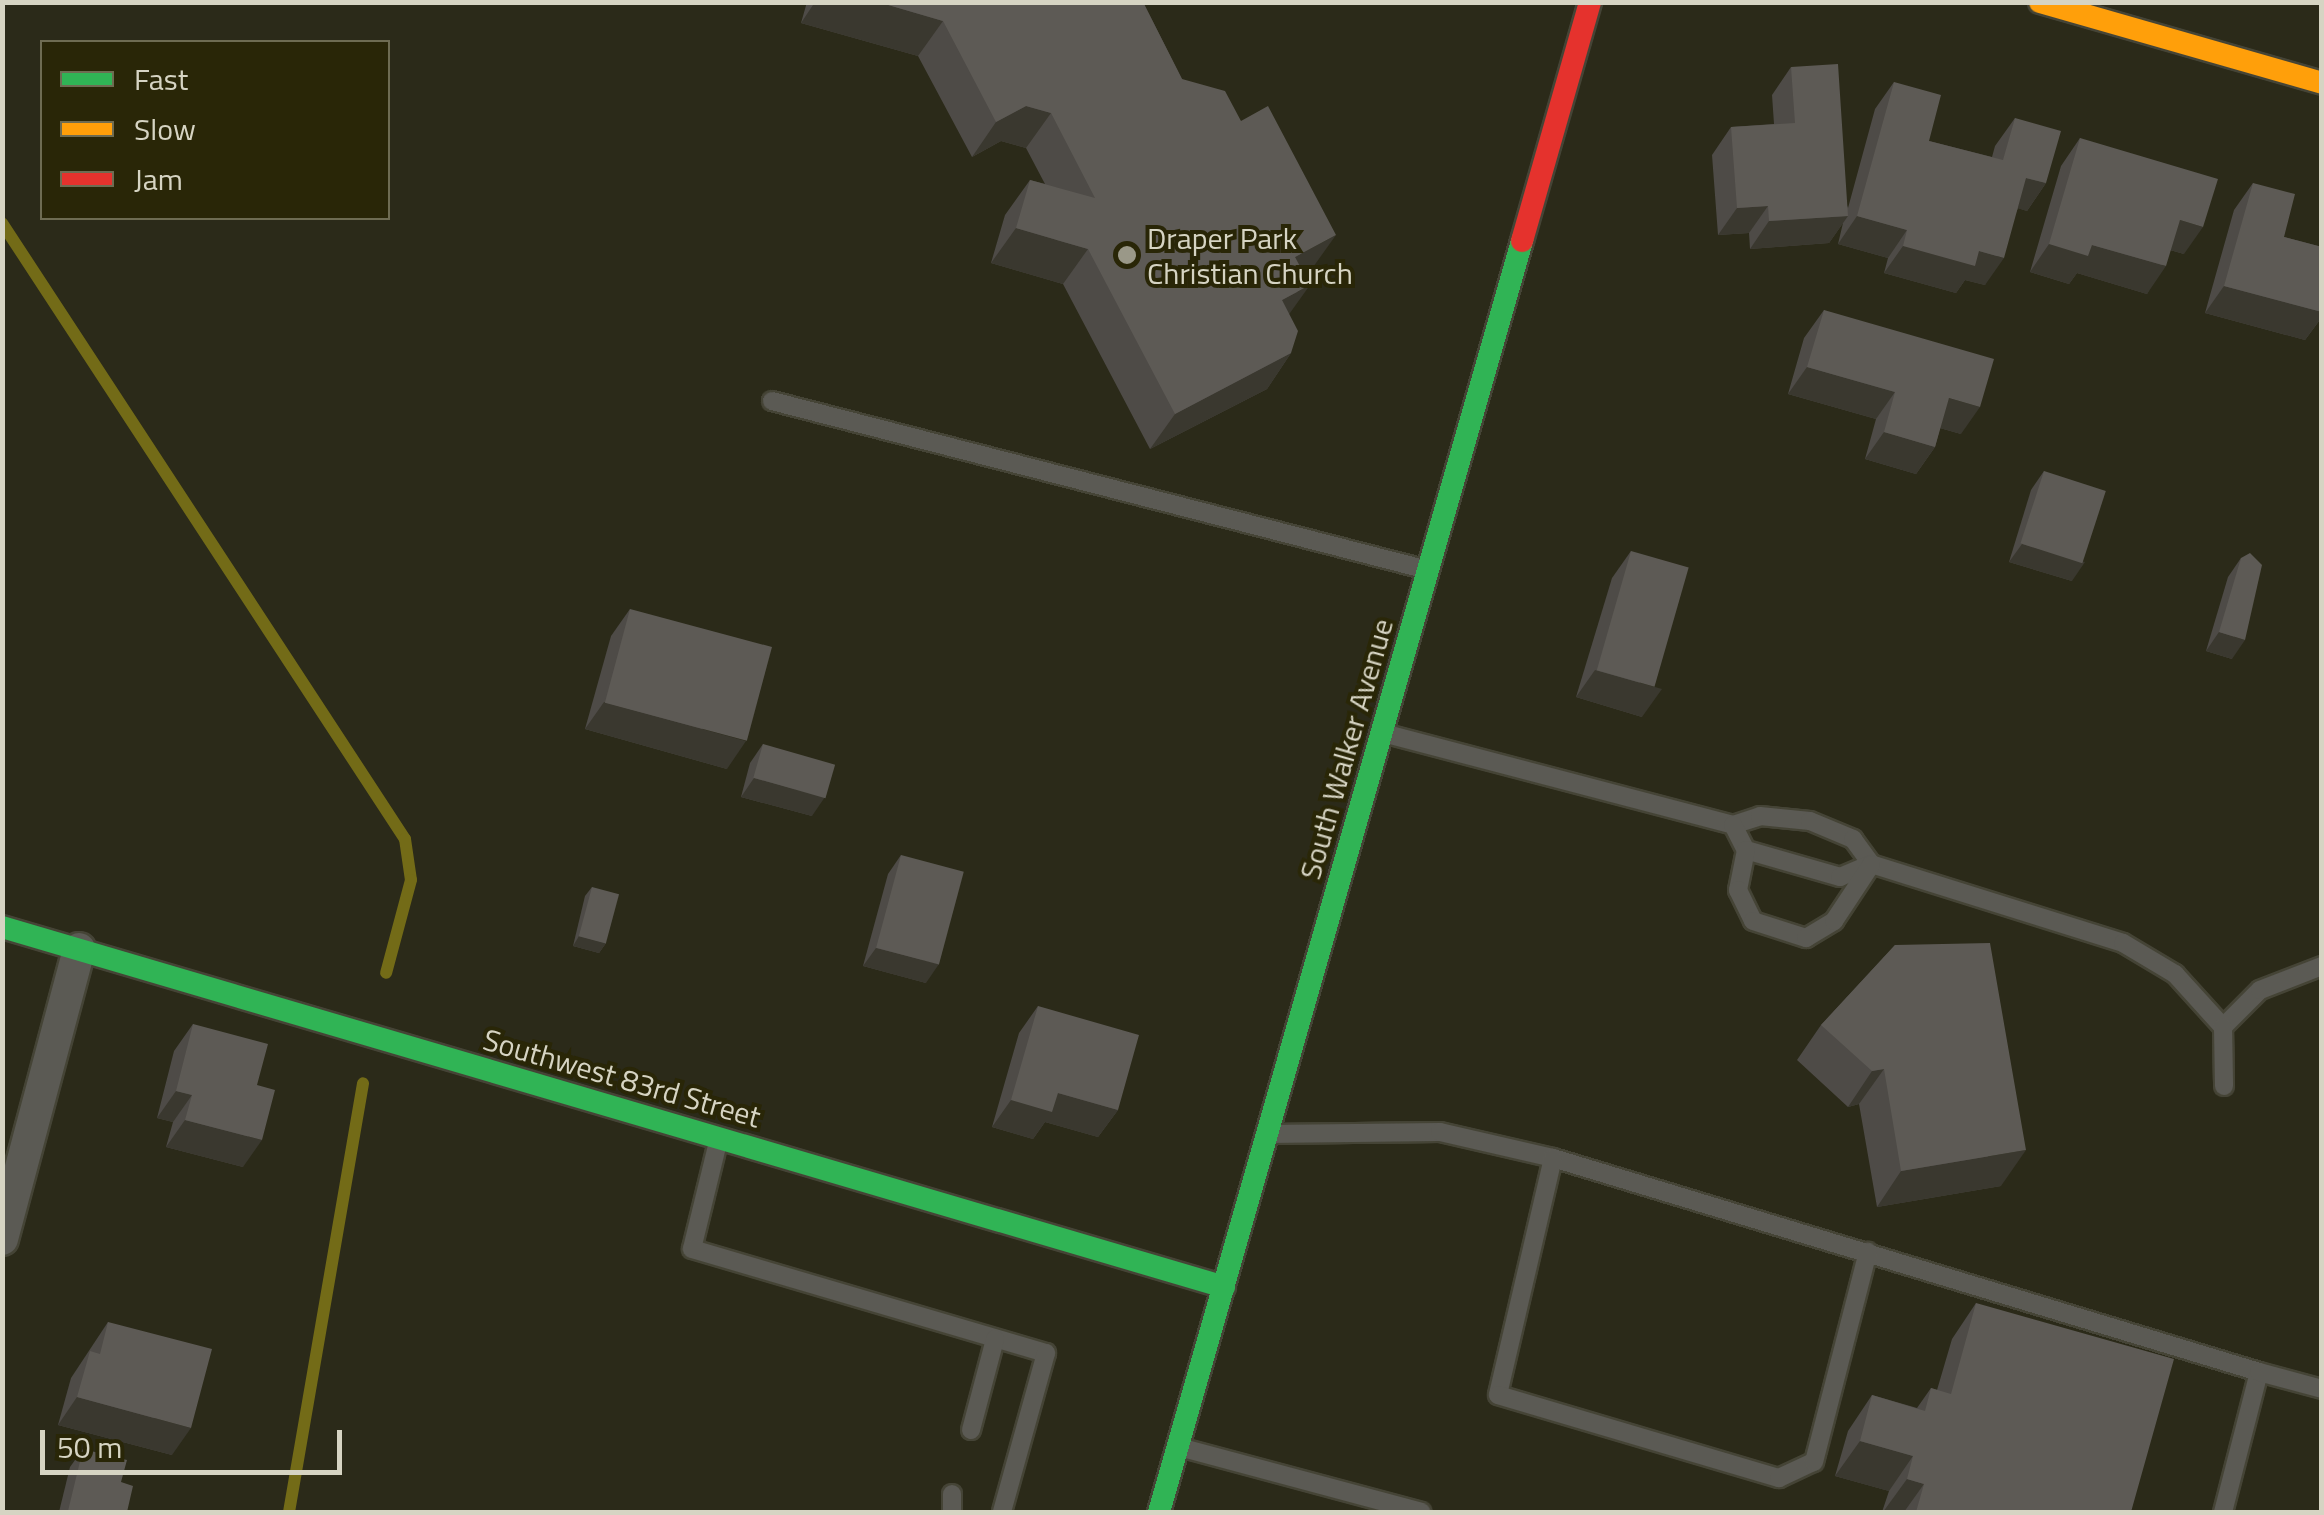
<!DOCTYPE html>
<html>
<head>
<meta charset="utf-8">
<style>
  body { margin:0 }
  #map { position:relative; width:2324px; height:1515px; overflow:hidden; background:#2b2a19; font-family:"Titillium Web",sans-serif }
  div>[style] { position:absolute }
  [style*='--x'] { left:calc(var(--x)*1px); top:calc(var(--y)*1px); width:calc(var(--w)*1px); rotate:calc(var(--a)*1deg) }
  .stream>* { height:12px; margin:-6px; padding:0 6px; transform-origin:6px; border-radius:6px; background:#736b17 }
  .roads { filter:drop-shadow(2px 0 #454436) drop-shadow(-2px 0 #454436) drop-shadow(0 2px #454436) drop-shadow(0 -2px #454436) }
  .lane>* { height:18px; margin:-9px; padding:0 9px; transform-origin:9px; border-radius:9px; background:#5b5a54 }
  .street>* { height:32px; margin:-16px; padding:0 16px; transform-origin:16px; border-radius:16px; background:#5b5a54 }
  .fast>* { height:22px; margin:-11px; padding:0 11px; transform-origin:11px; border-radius:11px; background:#30b455 }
  .slow>* { height:22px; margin:-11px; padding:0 11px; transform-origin:11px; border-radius:11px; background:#ff9f0a }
  .jam>* { height:22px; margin:-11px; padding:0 11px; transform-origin:11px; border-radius:11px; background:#e5322d }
  .wall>* { inset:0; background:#4e4b47 }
  .shaded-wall>* { inset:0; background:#3a382f }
  .building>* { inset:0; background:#5d5a55; transform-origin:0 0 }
  .dots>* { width:28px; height:28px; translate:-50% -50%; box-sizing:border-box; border:5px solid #292607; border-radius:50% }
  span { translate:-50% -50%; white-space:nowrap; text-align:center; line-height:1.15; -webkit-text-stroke:8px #292607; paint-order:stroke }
  .poi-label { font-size:30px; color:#d6d4c3 }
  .left { translate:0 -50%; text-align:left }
  .street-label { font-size:30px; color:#d6d4c3 }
  .frame { position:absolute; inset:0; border:5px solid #d6d4c3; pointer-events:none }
  .legend { position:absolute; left:40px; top:40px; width:350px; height:180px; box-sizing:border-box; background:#292607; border:2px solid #6e6c52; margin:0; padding:12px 18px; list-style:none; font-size:30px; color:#d6d4c3 }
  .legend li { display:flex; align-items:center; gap:20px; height:50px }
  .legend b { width:50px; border:2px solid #6e6c52 }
  .scale { position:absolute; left:40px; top:1430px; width:302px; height:45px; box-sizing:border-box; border:5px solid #d6d4c3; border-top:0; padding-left:12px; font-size:30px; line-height:35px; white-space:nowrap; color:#d6d4c3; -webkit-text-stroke:8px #292607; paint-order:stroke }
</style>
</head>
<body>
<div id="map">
  <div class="stream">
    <div style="--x:2;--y:223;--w:736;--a:56.81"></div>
    <div style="--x:405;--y:839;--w:41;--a:81.7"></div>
    <div style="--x:411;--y:880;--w:96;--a:105"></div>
    <div style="--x:289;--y:1512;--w:435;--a:-80.2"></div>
  </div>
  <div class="roads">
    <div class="lane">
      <div style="--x:772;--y:401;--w:677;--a:14.45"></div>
      <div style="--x:1383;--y:733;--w:362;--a:14.7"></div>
      <div style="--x:1733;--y:825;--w:28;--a:-18"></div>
      <div style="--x:1760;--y:816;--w:50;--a:5.7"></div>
      <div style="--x:1810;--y:821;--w:47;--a:22.7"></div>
      <div style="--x:1853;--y:839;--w:31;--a:54"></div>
      <div style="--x:1733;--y:825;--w:28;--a:63"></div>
      <div style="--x:1746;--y:850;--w:98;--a:16"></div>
      <div style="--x:1840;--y:877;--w:34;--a:-23"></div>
      <div style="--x:1871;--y:864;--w:264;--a:17.4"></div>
      <div style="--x:2123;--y:943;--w:61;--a:30.8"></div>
      <div style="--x:2175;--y:974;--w:72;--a:47.8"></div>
      <div style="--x:2223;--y:1027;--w:52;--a:-45"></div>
      <div style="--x:2260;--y:990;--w:66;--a:-21.2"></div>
      <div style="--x:1746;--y:850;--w:41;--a:101.3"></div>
      <div style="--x:1738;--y:890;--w:34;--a:64"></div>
      <div style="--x:1753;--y:921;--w:56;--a:17.8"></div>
      <div style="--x:1806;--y:938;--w:33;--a:-31"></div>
      <div style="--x:1834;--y:921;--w:67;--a:-56.5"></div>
      <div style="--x:2223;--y:1027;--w:59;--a:89"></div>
      <div style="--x:1268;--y:1134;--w:172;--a:-0.7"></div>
      <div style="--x:1440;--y:1132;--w:116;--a:13"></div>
      <div style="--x:1553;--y:1158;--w:738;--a:16.86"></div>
      <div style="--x:2259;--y:1372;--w:145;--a:104.4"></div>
      <div style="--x:719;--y:1138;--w:114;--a:103.7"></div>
      <div style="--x:692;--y:1249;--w:369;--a:16.4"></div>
      <div style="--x:1046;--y:1353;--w:165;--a:105.5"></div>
      <div style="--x:1553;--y:1158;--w:243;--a:103.1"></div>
      <div style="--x:1498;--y:1395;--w:293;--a:16.5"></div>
      <div style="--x:1779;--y:1478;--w:38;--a:-25"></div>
      <div style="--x:1814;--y:1462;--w:217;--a:-75.6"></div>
      <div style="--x:2259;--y:1372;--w:65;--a:15.1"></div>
      <div style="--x:971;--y:1430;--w:94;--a:-75.2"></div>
      <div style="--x:1179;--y:1447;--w:251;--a:15"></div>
      <div style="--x:952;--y:1512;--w:18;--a:-90"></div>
    </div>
    <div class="street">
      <div style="--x:2;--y:1239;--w:300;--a:-75.1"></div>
    </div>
    <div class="fast">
      <div style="--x:2;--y:927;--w:1274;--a:16.41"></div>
      <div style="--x:1159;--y:1512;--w:1322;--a:-74.06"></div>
    </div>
    <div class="slow">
      <div style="--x:2040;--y:2;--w:293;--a:16"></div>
    </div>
    <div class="jam">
      <div style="--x:1522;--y:241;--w:248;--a:-74.1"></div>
    </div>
  </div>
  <div class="wall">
    <div style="clip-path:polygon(807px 2px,1143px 2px,1182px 79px,1311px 270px,1304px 274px,1289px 314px,1291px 353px,1267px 389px,1150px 449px,1063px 284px,991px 263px,1005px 215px,1030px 180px,1045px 184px,1026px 148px,1001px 141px,972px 157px,918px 56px,801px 23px)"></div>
    <div style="clip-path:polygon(1791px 67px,1848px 208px,1875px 109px,1894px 82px,1929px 141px,1992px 157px,1995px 146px,2015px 118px,2046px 183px,2027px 211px,2018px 208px,1985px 285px,1965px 280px,1956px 293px,1884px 273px,1888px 258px,1838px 244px,1843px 223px,1829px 243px,1750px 249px,1749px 233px,1718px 235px,1712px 155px,1731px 127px,1774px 124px,1772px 95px)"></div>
    <div style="clip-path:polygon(2080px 138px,2184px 254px,2170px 250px,2147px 294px,2077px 273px,2069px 284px,2030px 272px,2061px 166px)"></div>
    <div style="clip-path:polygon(2253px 183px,2284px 237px,2322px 247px,2322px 317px,2305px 340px,2205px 313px,2234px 210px)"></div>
    <div style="clip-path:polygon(1824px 310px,1961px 434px,1940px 428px,1935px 447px,1916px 474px,1865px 459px,1876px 419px,1788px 394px,1804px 338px)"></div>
    <div style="clip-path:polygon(2044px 471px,2072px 581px,2009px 562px,2031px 490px)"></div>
    <div style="clip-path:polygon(1631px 551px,1642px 717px,1576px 697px,1612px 578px)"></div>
    <div style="clip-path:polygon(2241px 558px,2232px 659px,2206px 651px,2228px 577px)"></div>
    <div style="clip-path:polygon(630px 609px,727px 769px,585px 729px,611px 636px)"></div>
    <div style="clip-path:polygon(763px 744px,812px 816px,741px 797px,750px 763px)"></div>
    <div style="clip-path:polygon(901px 855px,926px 983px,863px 966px,888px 874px)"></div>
    <div style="clip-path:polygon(592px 887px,606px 943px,599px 953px,573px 946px,585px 896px)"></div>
    <div style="clip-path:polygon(1895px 945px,2001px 1186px,1877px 1207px,1859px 1104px,1848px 1107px,1797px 1060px,1821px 1025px)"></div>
    <div style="clip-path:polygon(1038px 1006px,1118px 1110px,1098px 1137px,1045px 1122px,1033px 1139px,992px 1127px,1019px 1033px)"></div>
    <div style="clip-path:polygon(193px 1024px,257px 1085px,243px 1167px,166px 1147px,173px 1122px,157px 1118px,174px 1051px)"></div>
    <div style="clip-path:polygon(1976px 1303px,2131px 1512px,1882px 1512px,1889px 1491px,1835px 1476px,1848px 1431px,1872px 1395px,1917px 1408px,1931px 1388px,1937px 1390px,1952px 1339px)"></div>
    <div style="clip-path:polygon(108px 1322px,172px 1455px,58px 1425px,71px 1378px)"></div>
    <div style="clip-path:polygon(83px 1449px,121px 1482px,127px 1512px,59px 1512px,70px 1467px)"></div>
  </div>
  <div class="shaded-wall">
    <div style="clip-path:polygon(815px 2px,878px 2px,943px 21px,918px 56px,801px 23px)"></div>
    <div style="clip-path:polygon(1026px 106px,1051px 113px,1026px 148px,1001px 141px,972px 157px,996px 122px)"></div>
    <div style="clip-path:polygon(2026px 178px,2046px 183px,2027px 211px,2007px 205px)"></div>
    <div style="clip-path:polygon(1768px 206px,1749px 233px,1718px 235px,1737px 208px)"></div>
    <div style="clip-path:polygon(1848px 216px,1829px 243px,1750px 249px,1769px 221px)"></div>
    <div style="clip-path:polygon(1857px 216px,1907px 230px,1888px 258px,1838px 244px)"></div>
    <div style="clip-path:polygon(2180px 220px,2203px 227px,2184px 254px,2160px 247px)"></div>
    <div style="clip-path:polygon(1016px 228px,1088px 249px,1063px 284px,991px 263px)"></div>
    <div style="clip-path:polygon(1336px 235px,1311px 270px,1270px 292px,1295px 257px)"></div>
    <div style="clip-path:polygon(2049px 244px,2092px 245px,2166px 266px,2147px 294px,2077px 273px,2069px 284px,2030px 272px)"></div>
    <div style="clip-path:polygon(1903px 246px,1979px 251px,2004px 258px,1985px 285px,1965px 280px,1956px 293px,1884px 273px)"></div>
    <div style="clip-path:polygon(1310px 285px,1285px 320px,1282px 300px)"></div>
    <div style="clip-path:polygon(2224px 286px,2322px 312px,2322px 317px,2305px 340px,2205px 313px)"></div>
    <div style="clip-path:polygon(1291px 353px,1267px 389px,1150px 449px,1175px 414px)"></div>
    <div style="clip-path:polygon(1807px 367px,1895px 392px,1876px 419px,1788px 394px)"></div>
    <div style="clip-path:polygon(1949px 398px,1980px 407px,1961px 434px,1929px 425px)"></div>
    <div style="clip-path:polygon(1884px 432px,1935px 447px,1916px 474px,1865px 459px)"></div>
    <div style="clip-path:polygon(2022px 544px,2085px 562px,2072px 581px,2009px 562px)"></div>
    <div style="clip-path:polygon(2219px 632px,2245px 640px,2232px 659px,2206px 651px)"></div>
    <div style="clip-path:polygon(1595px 670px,1662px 689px,1642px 717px,1576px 697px)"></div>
    <div style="clip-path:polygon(604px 702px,746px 741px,727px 769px,585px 729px)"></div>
    <div style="clip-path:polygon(754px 778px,825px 797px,812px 816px,741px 797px)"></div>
    <div style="clip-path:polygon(579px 936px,606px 943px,599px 953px,573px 946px)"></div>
    <div style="clip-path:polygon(876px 948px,939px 964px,926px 983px,863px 966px)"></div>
    <div style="clip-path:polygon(1884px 1069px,1859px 1104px,1848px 1107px,1872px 1071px)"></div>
    <div style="clip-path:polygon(176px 1091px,192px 1095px,173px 1122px,157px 1118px)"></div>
    <div style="clip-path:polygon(1058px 1093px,1118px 1110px,1098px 1137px,1045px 1122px,1033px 1139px,992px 1127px,1011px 1100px)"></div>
    <div style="clip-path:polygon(185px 1120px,262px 1140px,243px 1167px,166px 1147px)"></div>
    <div style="clip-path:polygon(2026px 1150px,2001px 1186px,1877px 1207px,1901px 1171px)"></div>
    <div style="clip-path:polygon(77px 1397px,191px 1428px,172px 1455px,58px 1425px)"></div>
    <div style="clip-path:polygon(1860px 1441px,1913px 1456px,1889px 1491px,1835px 1476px)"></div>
    <div style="clip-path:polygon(1907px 1479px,1924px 1484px,1904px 1512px,1883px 1512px)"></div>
  </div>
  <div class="building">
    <div style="clip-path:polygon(878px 2px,1143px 2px,1182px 79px,1225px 91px,1241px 121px,1268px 106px,1336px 235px,1295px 257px,1310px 285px,1282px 300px,1298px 331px,1291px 353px,1175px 414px,1088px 249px,1016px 228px,1030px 180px,1095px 198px,1051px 113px,1026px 106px,996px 122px,943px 21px)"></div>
    <div style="clip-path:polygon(1838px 64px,1848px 216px,1769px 221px,1768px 206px,1737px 208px,1731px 127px,1795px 123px,1791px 67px)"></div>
    <div style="clip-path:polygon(1894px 82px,1941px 95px,1929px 141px,2003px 160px,2015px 118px,2061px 131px,2046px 183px,2026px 178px,2004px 258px,1979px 251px,1975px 266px,1903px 246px,1907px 230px,1857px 216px)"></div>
    <div style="clip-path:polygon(2080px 138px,2218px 179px,2203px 227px,2180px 220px,2166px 266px,2092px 245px,2088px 256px,2049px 244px)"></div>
    <div style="clip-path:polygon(2253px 183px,2295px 194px,2284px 237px,2322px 247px,2322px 312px,2224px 286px)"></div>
    <div style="clip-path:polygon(1824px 310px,1994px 359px,1980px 407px,1949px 398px,1935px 447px,1884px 432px,1895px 392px,1807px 367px)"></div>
    <div style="left:2044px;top:471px;width:65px;height:76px;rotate:18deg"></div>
    <div style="left:1631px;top:551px;width:60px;height:124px;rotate:16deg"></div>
    <div style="clip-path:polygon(2250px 553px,2262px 565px,2245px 640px,2219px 632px,2241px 558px)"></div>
    <div style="left:630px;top:609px;width:147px;height:97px;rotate:15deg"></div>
    <div style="left:763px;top:744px;width:75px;height:35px;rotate:16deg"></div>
    <div style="left:901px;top:855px;width:65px;height:96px;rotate:15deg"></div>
    <div style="left:592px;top:887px;width:28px;height:51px;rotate:15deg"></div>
    <div style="clip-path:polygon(1990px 943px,2026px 1150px,1901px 1171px,1884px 1069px,1872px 1071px,1821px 1025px,1895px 945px)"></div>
    <div style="clip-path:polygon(1038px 1006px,1139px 1035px,1118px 1110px,1058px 1093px,1052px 1112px,1011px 1100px)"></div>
    <div style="clip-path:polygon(193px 1024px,268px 1044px,257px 1085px,275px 1090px,262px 1140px,185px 1120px,192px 1095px,176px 1091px)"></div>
    <div style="clip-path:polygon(1976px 1303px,2174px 1359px,2131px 1512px,1916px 1512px,1924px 1484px,1907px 1479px,1913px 1456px,1860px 1441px,1872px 1395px,1925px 1411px,1931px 1388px,1951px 1394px)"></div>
    <div style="clip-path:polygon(108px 1322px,212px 1349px,191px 1428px,77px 1397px,90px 1351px,100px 1354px)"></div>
    <div style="clip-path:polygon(83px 1449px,127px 1460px,121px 1482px,133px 1486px,127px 1512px,68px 1511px)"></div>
  </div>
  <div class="dots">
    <div style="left:1127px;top:255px;background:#9a9888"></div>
  </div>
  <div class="poi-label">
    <span class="left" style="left:1147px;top:255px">Draper Park<br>Christian Church</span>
  </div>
  <div class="street-label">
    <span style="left:1346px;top:749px;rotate:-74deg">South Walker Avenue</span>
    <span style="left:622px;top:1078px;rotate:16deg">Southwest 83rd Street</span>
  </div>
  <div class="frame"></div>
  <ul class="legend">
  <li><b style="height:12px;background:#30b455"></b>Fast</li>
  <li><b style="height:12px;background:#ff9f0a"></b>Slow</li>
  <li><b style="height:12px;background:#e5322d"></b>Jam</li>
  </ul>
  <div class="scale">50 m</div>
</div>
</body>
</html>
